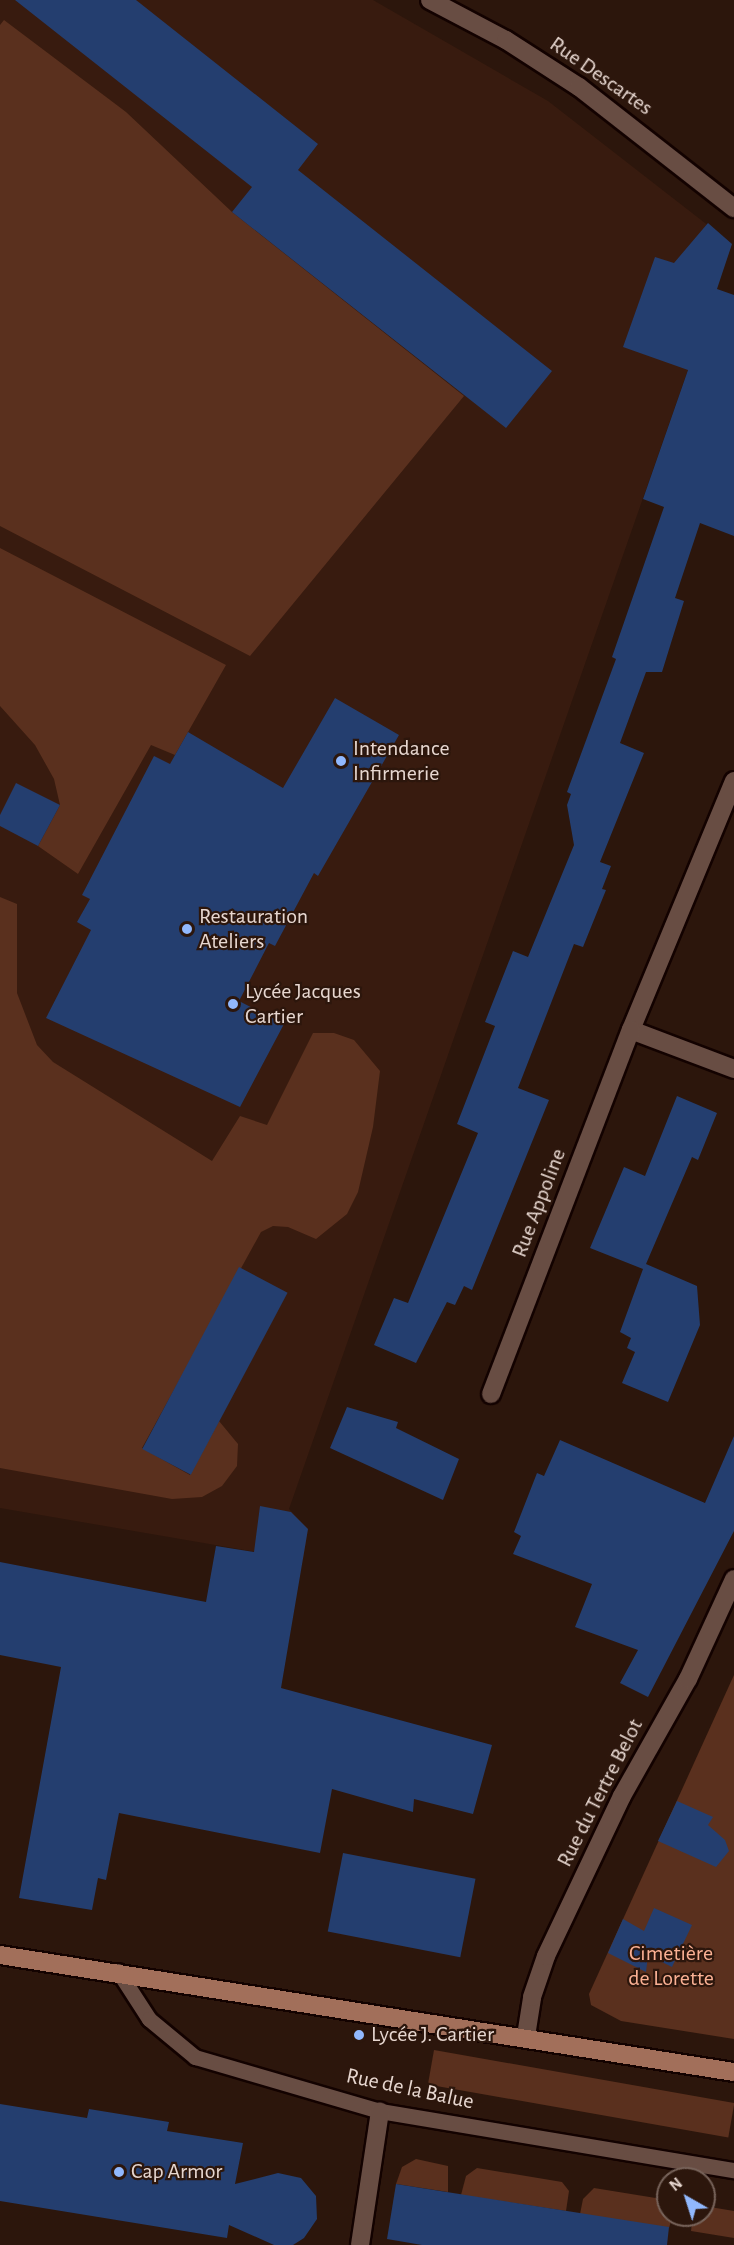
<!DOCTYPE html>
<html>
<head>
<meta charset="utf-8">
<style>
  body { margin:0 }
  #map { position:relative; width:734px; height:2245px; overflow:hidden; background:#2c160c; font-family:"Alegreya Sans",sans-serif }
  div>[style] { position:absolute }
  [style*='--x'] { left:calc(var(--x)*1px); top:calc(var(--y)*1px); width:calc(var(--w)*1px); rotate:calc(var(--a)*1deg) }
  .built>* { inset:0; background:#381b0f }
  .green>* { inset:0; background:#5a301e; transform-origin:0 0 }
  .building>* { inset:0; background:#243e6f; transform-origin:0 0 }
  .roads { filter:drop-shadow(2px 0 #130200) drop-shadow(-2px 0 #130200) drop-shadow(0 2px #130200) drop-shadow(0 -2px #130200) }
  .service>* { height:15px; margin:-7.5px; padding:0 7.5px; transform-origin:7.5px; border-radius:7.5px; background:#684d43 }
  .minor>* { height:18px; margin:-9px; padding:0 9px; transform-origin:9px; border-radius:9px; background:#684d43 }
  .primary>* { height:18px; margin:-9px; padding:0 9px; transform-origin:9px; border-radius:9px; background:#a26f5a }
  .dots>* { width:16px; height:16px; translate:-50% -50%; box-sizing:border-box; border:3px solid #2c160c; border-radius:50% }
  span { translate:-50% -50%; white-space:nowrap; text-align:center; line-height:1.15; -webkit-text-stroke:4.5px #2c160c; paint-order:stroke }
  .street-label { font-size:22px; color:#e7d7d0 }
  .poi-label { font-size:22px; color:#e7d7d0 }
  .left { translate:0 -50%; text-align:left }
  .park-label { font-size:22px; color:#fbb194 }
  .north { position:absolute; left:656px; top:2167px; width:60px; height:60px; box-sizing:border-box; background:#2c160c; border:2px solid #77635a; border-radius:50%; rotate:321deg; font-size:16px; font-weight:700; line-height:24px; text-align:center; color:#e7d7d0 }
  .north::after { content:''; display:block; margin:auto; width:21px; height:27px; background:#91b8fd; clip-path:polygon(50% 0,100% 100%,50% 72%,0 100%) }
</style>
</head>
<body>
<div id="map">
  <div class="built">
    <div style="clip-path:polygon(0 0,373px 0,548px 101px,732px 244px,289px 1509px,308px 1529px,303px 1560px,0 1508px)"></div>
  </div>
  <div class="green">
    <div style="clip-path:polygon(4px 20px,126px 112px,232px 212px,464px 396px,250px 656px,0 526px,0 25px)"></div>
    <div style="clip-path:polygon(0 548px,226px 665px,175px 755px,151px 745px,78px 874px,38px 846px,60px 805px,54px 779px,35px 745px,0 706px)"></div>
    <div style="clip-path:polygon(0 897px,17px 904px,17px 993px,37px 1045px,53px 1062px,212px 1161px,240px 1116px,267px 1125px,313px 1033px,334px 1033px,354px 1040px,380px 1071px,373px 1127px,358px 1192px,347px 1214px,316px 1239px,288px 1227px,273px 1226px,261px 1232px,142px 1448px,190px 1475px,219px 1421px,238px 1444px,237px 1466px,222px 1486px,202px 1497px,172px 1499px,0 1468px)"></div>
    <div style="clip-path:polygon(734px 1675px,734px 2039px,621px 2021px,591px 2005px,589px 1994px)"></div>
    <div style="left:434px;top:2050px;width:305px;height:35px;rotate:10deg"></div>
    <div style="clip-path:polygon(416px 2159px,448px 2166px,448px 2192px,396px 2184px,402px 2167px)"></div>
    <div style="clip-path:polygon(477px 2168px,562px 2182px,569px 2191px,566px 2211px,461px 2195px,466px 2176px)"></div>
    <div style="clip-path:polygon(594px 2188px,668px 2200px,668px 2215px,673px 2215px,669px 2228px,580px 2214px,583px 2199px)"></div>
    <div style="clip-path:polygon(704px 2206px,734px 2211px,734px 2238px,691px 2231px,693px 2215px,704px 2215px)"></div>
  </div>
  <div class="building">
    <div style="clip-path:polygon(15px 0,136px 0,318px 144px,298px 170px,552px 371px,506px 428px,232px 212px,252px 187px)"></div>
    <div style="clip-path:polygon(708px 223px,732px 244px,717px 289px,734px 295px,734px 536px,700px 523px,675px 598px,684px 601px,662px 672px,646px 672px,620px 743px,644px 753px,600px 862px,611px 866px,602px 889px,606px 890px,583px 947px,574px 944px,518px 1088px,549px 1100px,472px 1290px,464px 1286px,455px 1305px,447px 1302px,416px 1363px,374px 1345px,394px 1298px,408px 1303px,478px 1133px,457px 1124px,495px 1026px,485px 1022px,513px 951px,528px 957px,574px 845px,567px 805px,571px 794px,567px 792px,616px 659px,612px 657px,664px 507px,643px 499px,688px 370px,623px 347px,655px 257px,674px 263px)"></div>
    <div style="clip-path:polygon(335px 698px,399px 735px,318px 876px,314px 873px,275px 946px,269px 943px,239px 1001px,284px 1024px,240px 1107px,46px 1018px,91px 930px,77px 922px,90px 899px,82px 895px,154px 756px,170px 764px,188px 732px,283px 788px)"></div>
    <div style="clip-path:polygon(16px 783px,60px 805px,38px 846px,0 826px,0 815px)"></div>
    <div style="clip-path:polygon(677px 1096px,717px 1113px,698px 1160px,692px 1157px,646px 1264px,697px 1286px,700px 1325px,668px 1402px,622px 1383px,635px 1352px,627px 1348px,631px 1338px,620px 1332px,643px 1269px,590px 1248px,624px 1167px,645px 1176px)"></div>
    <div style="left:239px;top:1267px;width:55px;height:206px;rotate:28deg"></div>
    <div style="clip-path:polygon(347px 1407px,398px 1422px,396px 1428px,459px 1459px,443px 1500px,330px 1448px)"></div>
    <div style="clip-path:polygon(734px 1436px,734px 1531px,648px 1697px,620px 1683px,638px 1650px,575px 1627px,592px 1584px,513px 1554px,521px 1536px,514px 1532px,537px 1473px,544px 1476px,560px 1440px,705px 1503px)"></div>
    <div style="clip-path:polygon(260px 1506px,291px 1512px,308px 1529px,281px 1688px,492px 1745px,473px 1814px,414px 1799px,413px 1812px,332px 1789px,320px 1853px,119px 1813px,106px 1880px,98px 1878px,92px 1910px,19px 1898px,61px 1667px,0 1655px,0 1562px,206px 1602px,216px 1546px,254px 1552px)"></div>
    <div style="clip-path:polygon(677px 1801px,713px 1817px,708px 1825px,725px 1840px,729px 1851px,716px 1867px,658px 1841px)"></div>
    <div style="left:343px;top:1853px;width:135px;height:80px;rotate:11deg"></div>
    <div style="clip-path:polygon(654px 1908px,692px 1925px,672px 1967px,648px 1955px,646px 1972px,608px 1953px,623px 1919px,644px 1931px)"></div>
    <div style="clip-path:polygon(0 2104px,87px 2118px,89px 2109px,169px 2122px,167px 2131px,243px 2143px,235px 2184px,278px 2173px,301px 2178px,316px 2196px,317px 2219px,304px 2238px,293px 2245px,274px 2245px,229px 2225px,227px 2238px,0 2201px)"></div>
    <div style="clip-path:polygon(396px 2184px,669px 2227px,667px 2245px,422px 2245px,387px 2239px)"></div>
  </div>
  <div class="roads">
    <div class="service">
      <div style="--x:118;--y:1971;--w:57;--a:57.1"></div>
      <div style="--x:149;--y:2019;--w:60;--a:39.6"></div>
      <div style="--x:195;--y:2057;--w:193;--a:16.3"></div>
      <div style="--x:380;--y:2111;--w:359;--a:9.5"></div>
    </div>
    <div class="minor">
      <div style="--x:430;--y:0;--w:86;--a:27.8"></div>
      <div style="--x:506;--y:40;--w:87;--a:32.8"></div>
      <div style="--x:579;--y:87;--w:197;--a:38"></div>
      <div style="--x:734;--y:781;--w:269;--a:112.5"></div>
      <div style="--x:631;--y:1030;--w:110;--a:20.7"></div>
      <div style="--x:491;--y:1394;--w:390;--a:-69"></div>
      <div style="--x:526;--y:2036;--w:39;--a:-81"></div>
      <div style="--x:532;--y:1997;--w:43;--a:-71.1"></div>
      <div style="--x:546;--y:1956;--w:177;--a:-64.6"></div>
      <div style="--x:622;--y:1796;--w:134;--a:-60.6"></div>
      <div style="--x:688;--y:1679;--w:110;--a:-65.3"></div>
      <div style="--x:360;--y:2245;--w:135;--a:-81.5"></div>
    </div>
    <div class="primary">
      <div style="--x:0;--y:1955;--w:743;--a:9.06"></div>
    </div>
  </div>
  <div class="dots">
    <div style="left:341px;top:761px;background:#91b8fd"></div>
    <div style="left:187px;top:929px;background:#91b8fd"></div>
    <div style="left:233px;top:1004px;background:#91b8fd"></div>
    <div style="left:359px;top:2035px;background:#91b8fd"></div>
    <div style="left:119px;top:2172px;background:#91b8fd"></div>
  </div>
  <div class="street-label">
    <span style="left:601px;top:76px;rotate:35deg">Rue Descartes</span>
    <span style="left:539px;top:1203px;rotate:-69deg">Rue Appoline</span>
    <span style="left:600px;top:1793px;rotate:-63deg">Rue du Tertre Belot</span>
    <span style="left:410px;top:2089px;rotate:12deg">Rue de la Balue</span>
  </div>
  <div class="poi-label">
    <span class="left" style="left:353px;top:761px">Intendance<br>Infirmerie</span>
    <span class="left" style="left:199px;top:929px">Restauration<br>Ateliers</span>
    <span class="left" style="left:245px;top:1004px">Lycée Jacques<br>Cartier</span>
    <span class="left" style="left:371px;top:2035px">Lycée J. Cartier</span>
    <span class="left" style="left:131px;top:2172px">Cap Armor</span>
  </div>
  <div class="park-label">
    <span style="left:671px;top:1966px">Cimetière<br>de Lorette</span>
  </div>
  <div class="north">N</div>
</div>
</body>
</html>
